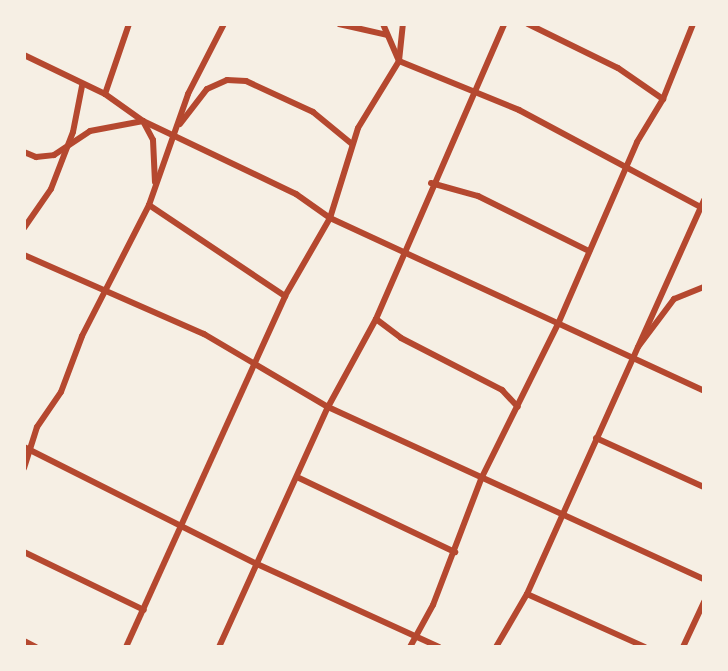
<!DOCTYPE html>
<html>
<head>
<meta charset="utf-8">
<style>
  body { margin:0 }
  #map { position:relative; width:728px; height:671px; overflow:hidden; background:#f6efe4; font-family:Figtree,sans-serif }
  div>[style] { position:absolute }
  [style*='--x'] { left:calc(var(--x)*1px); top:calc(var(--y)*1px); width:calc(var(--w)*1px); rotate:calc(var(--a)*1deg) }
  .minor>* { height:6px; margin:-3px; padding:0 3px; transform-origin:3px; border-radius:3px; background:#b5482f }
  span { translate:-50% -50%; white-space:nowrap; text-align:center; line-height:1.15; -webkit-text-stroke:6px #f6efe4; paint-order:stroke }
  .frame { position:absolute; inset:0; border:26px solid #f6efe4; pointer-events:none }
</style>
</head>
<body>
<div id="map">
  <div class="minor">
    <div style="--x:339;--y:24;--w:49;--a:12.9"></div>
    <div style="--x:383;--y:24;--w:40;--a:66.6"></div>
    <div style="--x:399;--y:61;--w:130;--a:22.2"></div>
    <div style="--x:519;--y:110;--w:206;--a:28.1"></div>
    <div style="--x:528;--y:24;--w:100;--a:26.1"></div>
    <div style="--x:618;--y:68;--w:55;--a:34.6"></div>
    <div style="--x:24;--y:55;--w:90;--a:25.7"></div>
    <div style="--x:105;--y:94;--w:47;--a:35.4"></div>
    <div style="--x:143;--y:121;--w:170;--a:25.5"></div>
    <div style="--x:296;--y:194;--w:42;--a:35.2"></div>
    <div style="--x:330;--y:218;--w:412;--a:24.8"></div>
    <div style="--x:105;--y:94;--w:74;--a:-71.1"></div>
    <div style="--x:180;--y:124;--w:44;--a:-52.4"></div>
    <div style="--x:207;--y:89;--w:22;--a:-24"></div>
    <div style="--x:227;--y:80;--w:19;--a:3"></div>
    <div style="--x:246;--y:81;--w:74;--a:24.8"></div>
    <div style="--x:313;--y:112;--w:50;--a:39.4"></div>
    <div style="--x:24;--y:152;--w:13;--a:23"></div>
    <div style="--x:36;--y:157;--w:18;--a:-6"></div>
    <div style="--x:54;--y:155;--w:43;--a:-33.7"></div>
    <div style="--x:90;--y:131;--w:54;--a:-10.7"></div>
    <div style="--x:143;--y:121;--w:21;--a:62"></div>
    <div style="--x:153;--y:140;--w:42;--a:87.3"></div>
    <div style="--x:431;--y:183;--w:49;--a:15.5"></div>
    <div style="--x:478;--y:196;--w:124;--a:26.4"></div>
    <div style="--x:149;--y:205;--w:164;--a:33.8"></div>
    <div style="--x:24;--y:228;--w:47;--a:-55.3"></div>
    <div style="--x:51;--y:189;--w:61;--a:-68.9"></div>
    <div style="--x:73;--y:132;--w:47;--a:-78.9"></div>
    <div style="--x:24;--y:255;--w:197;--a:23.7"></div>
    <div style="--x:204;--y:334;--w:144;--a:30.5"></div>
    <div style="--x:328;--y:407;--w:413;--a:24.6"></div>
    <div style="--x:376;--y:319;--w:31;--a:37"></div>
    <div style="--x:401;--y:338;--w:114;--a:27.2"></div>
    <div style="--x:502;--y:390;--w:23;--a:47"></div>
    <div style="--x:638;--y:347;--w:60;--a:-53.1"></div>
    <div style="--x:674;--y:299;--w:32;--a:-22"></div>
    <div style="--x:596;--y:438;--w:119;--a:24.4"></div>
    <div style="--x:24;--y:447;--w:261;--a:26.7"></div>
    <div style="--x:257;--y:564;--w:200;--a:24.5"></div>
    <div style="--x:24;--y:468;--w:43;--a:-72.4"></div>
    <div style="--x:37;--y:427;--w:42;--a:-55.6"></div>
    <div style="--x:61;--y:392;--w:60;--a:-69.4"></div>
    <div style="--x:82;--y:336;--w:147;--a:-62.9"></div>
    <div style="--x:149;--y:205;--w:118;--a:-70.6"></div>
    <div style="--x:188;--y:94;--w:79;--a:-62.8"></div>
    <div style="--x:299;--y:478;--w:173;--a:25.4"></div>
    <div style="--x:24;--y:552;--w:133;--a:25.8"></div>
    <div style="--x:527;--y:594;--w:129;--a:24.2"></div>
    <div style="--x:24;--y:641;--w:13;--a:27"></div>
    <div style="--x:126;--y:647;--w:385;--a:-65.6"></div>
    <div style="--x:285;--y:296;--w:90;--a:-60"></div>
    <div style="--x:330;--y:218;--w:94;--a:-72.7"></div>
    <div style="--x:358;--y:128;--w:79;--a:-58.5"></div>
    <div style="--x:399;--y:61;--w:37;--a:-84"></div>
    <div style="--x:219;--y:647;--w:264;--a:-65.6"></div>
    <div style="--x:328;--y:407;--w:100;--a:-61.4"></div>
    <div style="--x:376;--y:319;--w:322;--a:-66.5"></div>
    <div style="--x:410;--y:647;--w:48;--a:-61.3"></div>
    <div style="--x:433;--y:605;--w:135;--a:-69.1"></div>
    <div style="--x:481;--y:479;--w:173;--a:-63.6"></div>
    <div style="--x:558;--y:324;--w:198;--a:-66.5"></div>
    <div style="--x:637;--y:142;--w:50;--a:-58.8"></div>
    <div style="--x:663;--y:99;--w:81;--a:-68.2"></div>
    <div style="--x:496;--y:647;--w:61;--a:-59.7"></div>
    <div style="--x:527;--y:594;--w:432;--a:-65.8"></div>
    <div style="--x:683;--y:647;--w:50;--a:-65"></div>
  </div>
  <div class="frame"></div>
</div>
</body>
</html>
